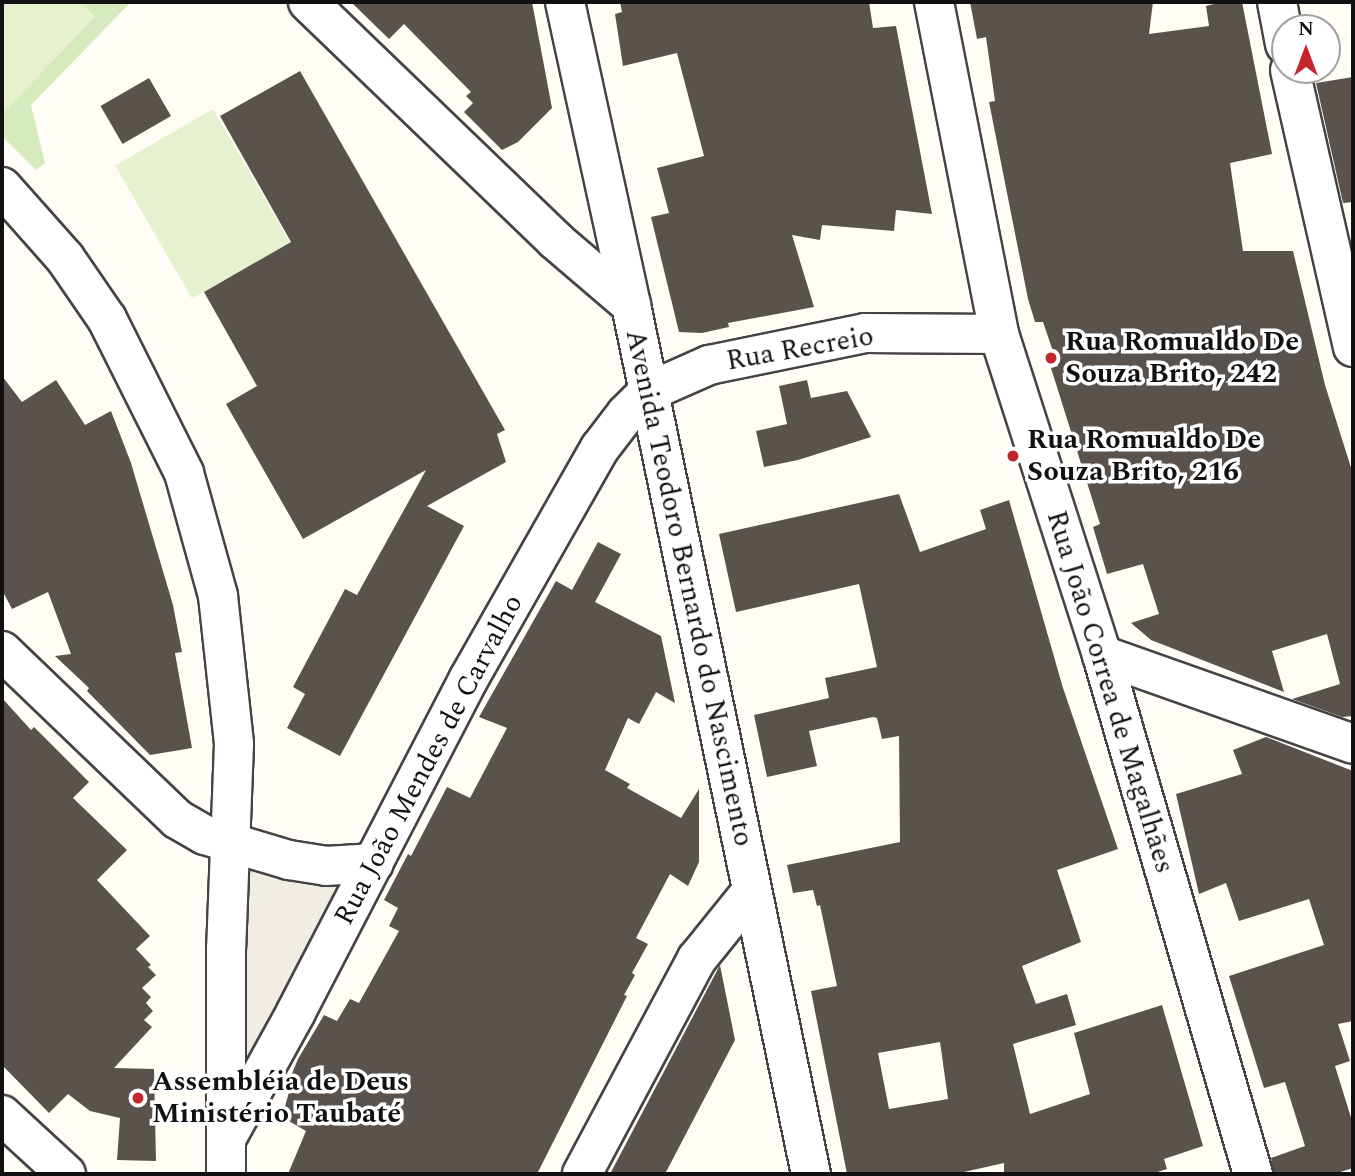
<!DOCTYPE html>
<html>
<head>
<meta charset="utf-8">
<style>
  body { margin:0 }
  #map { position:relative; width:1355px; height:1176px; overflow:hidden; background:#fffdf5; font-family:Spectral,serif }
  div>[style] { position:absolute }
  [style*='--x'] { left:calc(var(--x)*1px); top:calc(var(--y)*1px); width:calc(var(--w)*1px); rotate:calc(var(--a)*1deg) }
  .green>* { inset:0; background:#d5ebbd }
  .pitch>* { inset:0; background:#e6f2cf; transform-origin:0 0 }
  .plaza>* { inset:0; background:#f1ede2 }
  .building>* { inset:0; background:#5a524d; transform-origin:0 0 }
  .roads { filter:drop-shadow(2px 0 #444) drop-shadow(-2px 0 #444) drop-shadow(0 2px #444) drop-shadow(0 -2px #444) }
  .minor>* { height:38px; margin:-19px; padding:0 19px; transform-origin:19px; border-radius:19px; background:#fff }
  .tertiary>* { height:38px; margin:-19px; padding:0 19px; transform-origin:19px; border-radius:19px; background:#fff }
  .dots>* { width:19px; height:19px; translate:-50% -50%; box-sizing:border-box; border:4px solid #fff; border-radius:50% }
  span { translate:-50% -50%; white-space:nowrap; text-align:center; line-height:1.15; -webkit-text-stroke:7px #fff; paint-order:stroke }
  .poi-label { font-size:28px; color:#111; font-weight:700 }
  .left { translate:0 -50%; text-align:left }
  .street-label { font-size:28px; color:#111 }
  .frame { position:absolute; inset:0; border:4px solid #111; pointer-events:none }
  .north { position:absolute; left:1271px; top:14px; width:70px; height:70px; box-sizing:border-box; background:#fff; border:2px solid #a0a0a0; border-radius:50%; rotate:0deg; font-size:19px; font-weight:700; line-height:28px; text-align:center; color:#111 }
  .north::after { content:''; display:block; margin:auto; width:24px; height:32px; background:#c4262e; clip-path:polygon(50% 0,100% 100%,50% 72%,0 100%) }
</style>
</head>
<body>
<div id="map">
  <div class="green">
    <div style="clip-path:polygon(2px 2px,131px 2px,31px 105px,45px 163px,36px 170px,2px 136px)"></div>
  </div>
  <div class="pitch">
    <div style="clip-path:polygon(2px 2px,81px 2px,95px 17px,3px 113px)"></div>
    <div style="left:213px;top:109px;width:154px;height:113px;rotate:60deg"></div>
  </div>
  <div class="plaza">
    <div style="clip-path:polygon(230px 847px,362px 865px,225px 1115px)"></div>
  </div>
  <div class="building">
    <div style="clip-path:polygon(351px 2px,532px 2px,552px 108px,518px 142px,502px 150px,464px 112px,473px 103px,466px 96px,471px 92px,404px 24px,389px 39px)"></div>
    <div style="clip-path:polygon(620px 2px,869px 2px,873px 28px,896px 26px,932px 214px,896px 210px,894px 231px,822px 225px,820px 240px,792px 235px,814px 307px,728px 323px,729px 327px,702px 333px,679px 332px,651px 217px,669px 213px,657px 168px,704px 156px,677px 53px,623px 66px,615px 14px,622px 12px)"></div>
    <div style="clip-path:polygon(970px 2px,1153px 2px,1149px 34px,1209px 26px,1206px 6px,1214px 4px,1214px 2px,1242px 2px,1272px 154px,1230px 163px,1243px 251px,1293px 251px,1325px 385px,1353px 474px,1353px 716px,1342px 717px,1292px 699px,1340px 684px,1327px 634px,1272px 651px,1284px 692px,1151px 640px,1131px 623px,1159px 614px,1143px 564px,1107px 574px,1093px 527px,1100px 524px,1051px 368px,1058px 366px,1043px 322px,1035px 322px,1028px 299px,989px 102px,995px 101px,986px 37px,977px 39px)"></div>
    <div style="clip-path:polygon(300px 71px,505px 430px,497px 434px,506px 462px,427px 506px,464px 526px,340px 756px,287px 728px,305px 694px,293px 687px,345px 589px,357px 595px,426px 470px,303px 539px,226px 404px,257px 386px,204px 292px,291px 242px,220px 116px)"></div>
    <div style="clip-path:polygon(1353px 77px,1353px 202px,1343px 203px,1316px 83px)"></div>
    <div style="left:149px;top:78px;width:44px;height:56px;rotate:60deg"></div>
    <div style="clip-path:polygon(2px 376px,22px 402px,56px 380px,85px 425px,111px 411px,131px 463px,173px 605px,182px 652px,175px 653px,192px 748px,150px 755px,87px 691px,89px 688px,55px 656px,71px 654px,48px 592px,12px 609px,2px 590px)"></div>
    <div style="clip-path:polygon(807px 380px,811px 398px,847px 391px,871px 437px,798px 460px,764px 467px,756px 431px,787px 424px,779px 386px)"></div>
    <div style="clip-path:polygon(evenodd,899px 494px,920px 552px,986px 529px,980px 510px,1009px 500px,1063px 688px,1118px 849px,1057px 870px,1081px 942px,1022px 966px,1036px 1004px,1067px 994px,1076px 1025px,1013px 1044px,1030px 1114px,1090px 1094px,1074px 1033px,1162px 1005px,1203px 1146px,1164px 1159px,1167px 1169px,1151px 1174px,1004px 1174px,1004px 1163px,955px 1174px,847px 1174px,811px 991px,837px 986px,820px 905px,817px 906px,813px 890px,793px 893px,787px 865px,900px 842px,899px 736px,882px 739px,877px 718px,873px 717px,809px 731px,817px 766px,767px 777px,754px 715px,829px 698px,825px 678px,877px 667px,859px 584px,736px 612px,719px 534px,899px 494px,940px 1042px,948px 1099px,889px 1109px,878px 1053px,940px 1042px)"></div>
    <div style="clip-path:polygon(598px 542px,621px 554px,595px 602px,661px 636px,675px 703px,656px 692px,639px 724px,628px 718px,605px 770px,630px 784px,627px 788px,681px 818px,699px 789px,699px 862px,688px 886px,670px 874px,636px 938px,648px 944px,632px 973px,635px 975px,624px 995px,627px 996px,537px 1174px,288px 1174px,306px 1131px,282px 1117px,291px 1085px,288px 1083px,298px 1059px,324px 1015px,337px 1021px,350px 999px,359px 1003px,399px 931px,389px 926px,398px 908px,384px 900px,408px 854px,411px 856px,447px 787px,470px 798px,507px 728px,479px 717px,556px 581px,572px 590px)"></div>
    <div style="clip-path:polygon(2px 698px,31px 730px,34px 727px,89px 782px,73px 798px,127px 850px,97px 880px,150px 936px,136px 949px,151px 965px,148px 967px,156px 975px,142px 988px,151px 997px,146px 1003px,153px 1011px,144px 1020px,152px 1027px,114px 1068px,154px 1069px,156px 1161px,117px 1160px,120px 1118px,90px 1111px,68px 1094px,49px 1113px,2px 1065px)"></div>
    <div style="clip-path:polygon(1266px 737px,1353px 771px,1353px 1021px,1338px 1024px,1350px 1061px,1335px 1066px,1353px 1124px,1353px 1168px,1334px 1174px,1274px 1174px,1271px 1158px,1305px 1146px,1285px 1082px,1264px 1088px,1229px 976px,1324px 945px,1309px 899px,1239px 921px,1226px 883px,1199px 894px,1176px 794px,1242px 774px,1233px 750px)"></div>
    <div style="clip-path:polygon(720px 965px,735px 1040px,665px 1174px,610px 1174px)"></div>
  </div>
  <div class="roads">
    <div class="minor">
      <div style="--x:308;--y:2;--w:343;--a:43.9"></div>
      <div style="--x:555;--y:240;--w:100;--a:40.5"></div>
      <div style="--x:934;--y:2;--w:338;--a:78.9"></div>
      <div style="--x:999;--y:334;--w:337;--a:72.2"></div>
      <div style="--x:1102;--y:655;--w:541;--a:73.78"></div>
      <div style="--x:1277;--y:2;--w:43;--a:79.2"></div>
      <div style="--x:1290;--y:70;--w:284;--a:77.2"></div>
      <div style="--x:2;--y:187;--w:95;--a:48.4"></div>
      <div style="--x:65;--y:258;--w:74;--a:55.5"></div>
      <div style="--x:107;--y:319;--w:172;--a:63.4"></div>
      <div style="--x:184;--y:473;--w:128;--a:74.5"></div>
      <div style="--x:218;--y:596;--w:149;--a:83.8"></div>
      <div style="--x:234;--y:744;--w:204;--a:92.2"></div>
      <div style="--x:226;--y:948;--w:226;--a:90"></div>
      <div style="--x:2;--y:651;--w:243;--a:43.8"></div>
      <div style="--x:177;--y:819;--w:32;--a:30"></div>
      <div style="--x:205;--y:835;--w:88;--a:16.6"></div>
      <div style="--x:289;--y:860;--w:37;--a:9"></div>
      <div style="--x:326;--y:866;--w:48;--a:-3.6"></div>
      <div style="--x:1102;--y:655;--w:266;--a:19.5"></div>
      <div style="--x:2;--y:1115;--w:87;--a:42.7"></div>
      <div style="--x:226;--y:1139;--w:145;--a:-61.1"></div>
      <div style="--x:296;--y:1012;--w:374;--a:-62.6"></div>
      <div style="--x:468;--y:680;--w:267;--a:-60.4"></div>
      <div style="--x:600;--y:448;--w:43;--a:-52.6"></div>
      <div style="--x:626;--y:414;--w:31;--a:-45"></div>
      <div style="--x:648;--y:392;--w:67;--a:-23.9"></div>
      <div style="--x:709;--y:365;--w:159;--a:-11.6"></div>
      <div style="--x:865;--y:333;--w:134;--a:0.4"></div>
      <div style="--x:582;--y:1174;--w:244;--a:-61.9"></div>
      <div style="--x:697;--y:959;--w:86;--a:-51.1"></div>
    </div>
    <div class="tertiary">
      <div style="--x:565;--y:2;--w:310;--a:77.7"></div>
      <div style="--x:631;--y:305;--w:887;--a:78.3"></div>
    </div>
  </div>
  <div class="dots">
    <div style="left:1051px;top:358px;background:#c4262e"></div>
    <div style="left:1013px;top:456px;background:#c4262e"></div>
    <div style="left:138px;top:1098px;background:#c4262e"></div>
  </div>
  <div class="poi-label">
    <span class="left" style="left:1065px;top:358px">Rua Romualdo De<br>Souza Brito, 242</span>
    <span class="left" style="left:1027px;top:456px">Rua Romualdo De<br>Souza Brito, 216</span>
    <span class="left" style="left:152px;top:1098px">Assembléia de Deus<br>Ministério Taubaté</span>
  </div>
  <div class="street-label">
    <span style="left:800px;top:349px;rotate:-10deg">Rua Recreio</span>
    <span style="left:689px;top:588px;rotate:78deg">Avenida Teodoro Bernardo do Nascimento</span>
    <span style="left:1110px;top:692px;rotate:73deg">Rua João Correa de Magalhães</span>
    <span style="left:429px;top:760px;rotate:-62deg">Rua João Mendes de Carvalho</span>
  </div>
  <div class="frame"></div>
  <div class="north">N</div>
</div>
</body>
</html>
